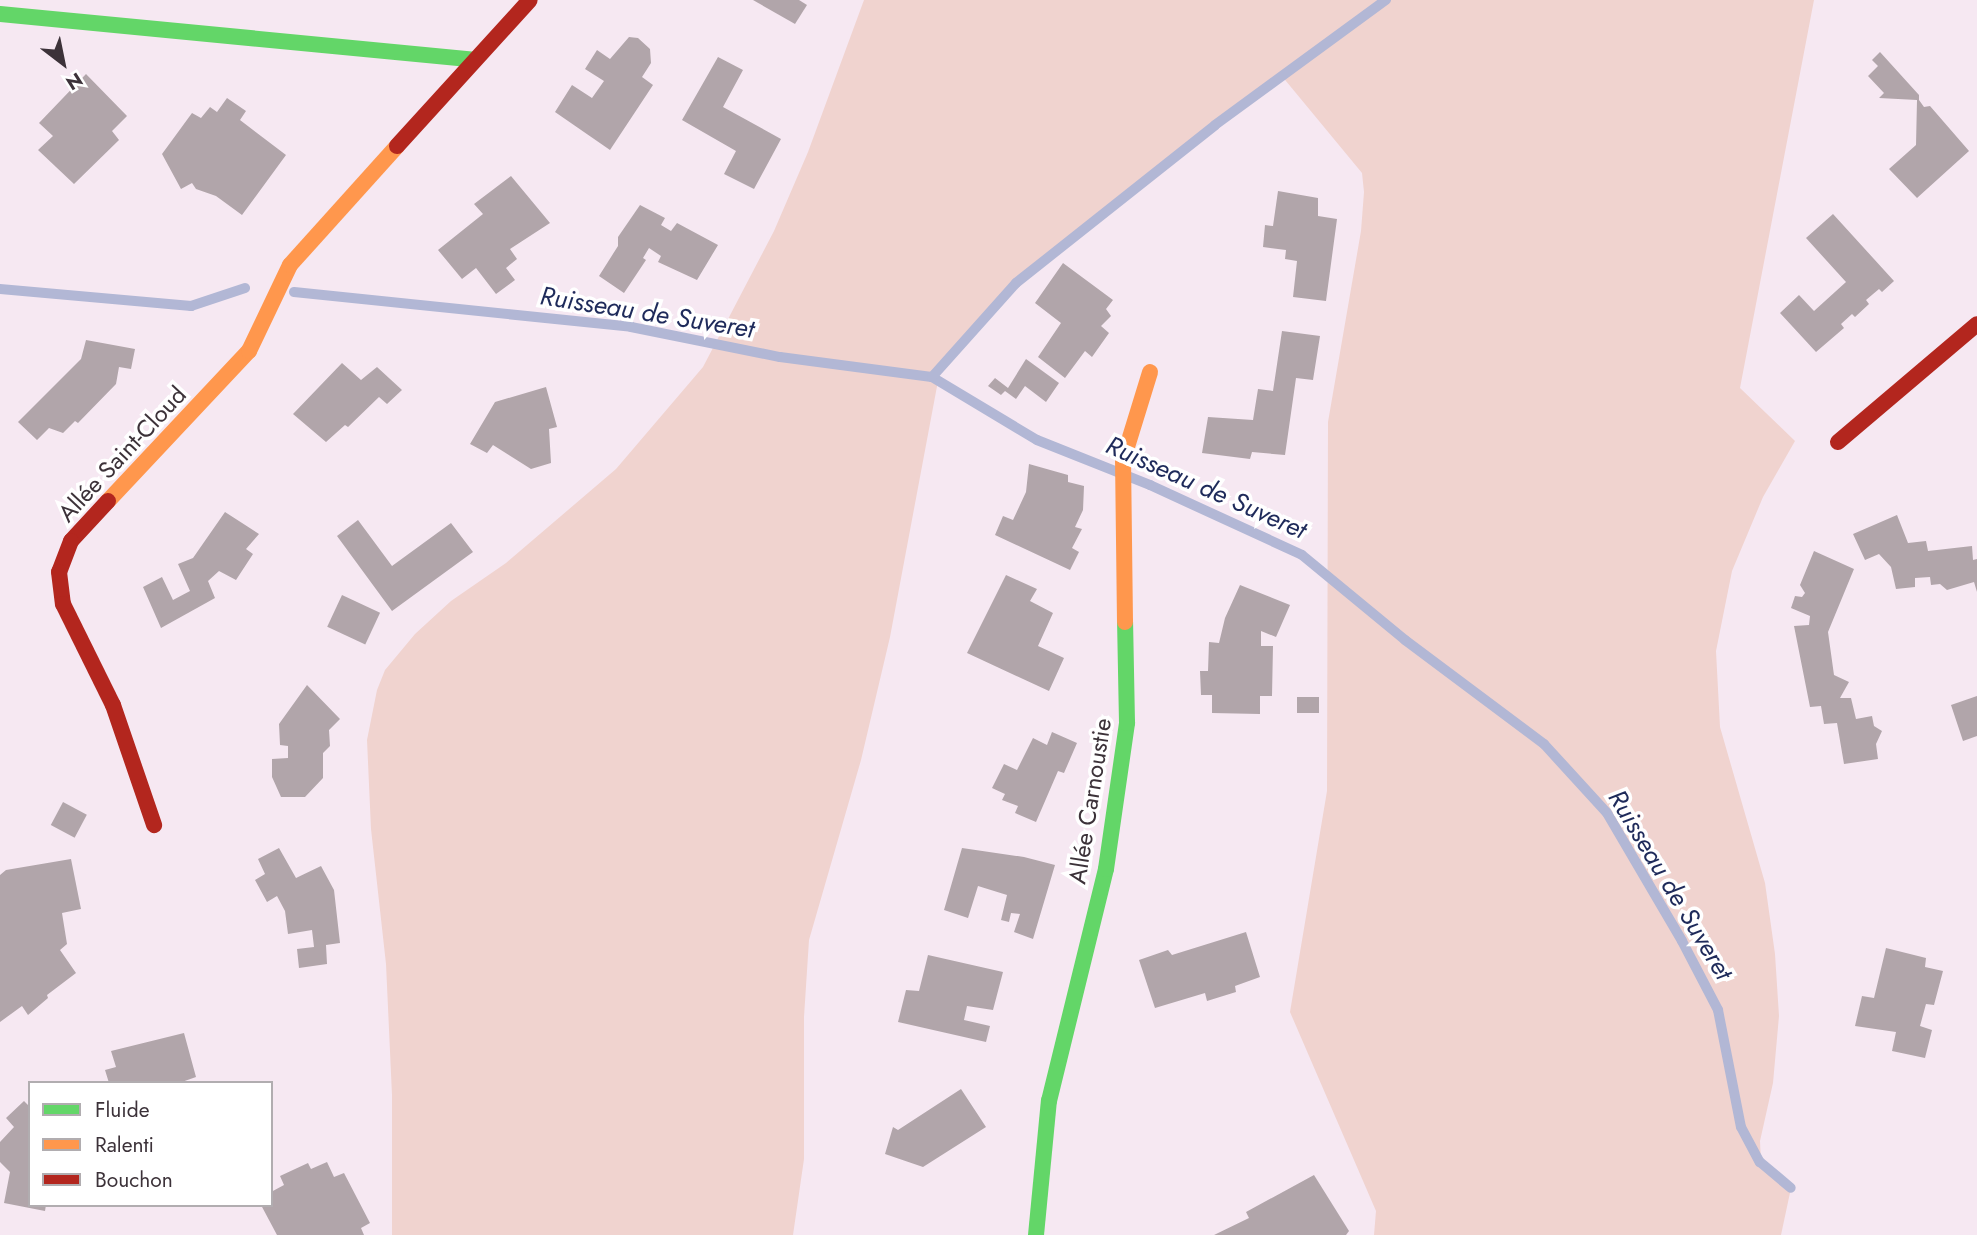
<!DOCTYPE html>
<html>
<head>
<meta charset="utf-8">
<style>
  body { margin:0 }
  #map { position:relative; width:1977px; height:1235px; overflow:hidden; background:#f6e8f2; font-family:Jost,sans-serif }
  div>[style] { position:absolute }
  [style*='--x'] { left:calc(var(--x)*1px); top:calc(var(--y)*1px); width:calc(var(--w)*1px); rotate:calc(var(--a)*1deg) }
  .green>* { inset:0; background:#f0d3cf }
  .stream>* { height:10px; margin:-5px; padding:0 5px; transform-origin:5px; border-radius:5px; background:#b2b7d5 }
  .building>* { inset:0; background:#b1a5aa; transform-origin:0 0 }
  .fast>* { height:16px; margin:-8px; padding:0 8px; transform-origin:8px; border-radius:8px; background:#63d668 }
  .slow>* { height:16px; margin:-8px; padding:0 8px; transform-origin:8px; border-radius:8px; background:#ff974d }
  .jam>* { height:16px; margin:-8px; padding:0 8px; transform-origin:8px; border-radius:8px; background:#b3261e }
  span { translate:-50% -50%; white-space:nowrap; text-align:center; line-height:1.15; -webkit-text-stroke:7px #fff; paint-order:stroke }
  .street-label { font-size:24px; color:#3c3239 }
  .water-label { font-size:26px; color:#1e2a5a; font-style:italic }
  .legend { position:absolute; left:28px; top:1081px; width:245px; height:126px; box-sizing:border-box; background:#fff; border:2px solid #b1adb0; margin:0; padding:9px 12px; list-style:none; font-size:21px; color:#3c3239 }
  .legend li { display:flex; align-items:center; gap:14px; height:35px }
  .legend b { width:35px; border:2px solid #b1adb0 }
  .north { position:absolute; left:28px; top:28px; width:70px; height:70px; -webkit-text-stroke:5px #fff; paint-order:stroke; rotate:148deg; font-size:19px; font-weight:700; line-height:28px; text-align:center; color:#3c3239 }
  .north::after { content:''; display:block; margin:auto; width:24px; height:32px; background:#3c3239; clip-path:polygon(50% 0,100% 100%,50% 72%,0 100%) }
</style>
</head>
<body>
<div id="map">
  <div class="green">
    <div style="clip-path:polygon(864px 0,1814px 0,1740px 388px,1795px 441px,1763px 497px,1732px 571px,1716px 651px,1720px 727px,1765px 883px,1775px 954px,1779px 1016px,1773px 1083px,1760px 1141px,1761px 1162px,1791px 1188px,1781px 1235px,1374px 1235px,1376px 1211px,1290px 1012px,1327px 791px,1328px 422px,1361px 231px,1364px 192px,1362px 173px,1281px 75px,1016px 283px,932px 377px,938px 381px,890px 637px,861px 760px,809px 940px,804px 1017px,804px 1159px,793px 1235px,392px 1235px,392px 1095px,386px 964px,371px 829px,367px 740px,377px 690px,385px 670px,415px 634px,451px 601px,506px 563px,616px 469px,703px 367px,774px 231px,808px 152px)"></div>
  </div>
  <div class="stream">
    <div style="--x:0;--y:289;--w:192;--a:5.1"></div>
    <div style="--x:191;--y:306;--w:57;--a:-18.4"></div>
    <div style="--x:294;--y:292;--w:339;--a:5.9"></div>
    <div style="--x:631;--y:327;--w:152;--a:11.4"></div>
    <div style="--x:780;--y:357;--w:153;--a:7.5"></div>
    <div style="--x:932;--y:377;--w:122;--a:31"></div>
    <div style="--x:1037;--y:440;--w:122;--a:21.7"></div>
    <div style="--x:1150;--y:485;--w:167;--a:24.7"></div>
    <div style="--x:1302;--y:555;--w:134;--a:39.5"></div>
    <div style="--x:1405;--y:640;--w:174;--a:36.8"></div>
    <div style="--x:1544;--y:744;--w:93;--a:47.6"></div>
    <div style="--x:1607;--y:813;--w:148;--a:59.6"></div>
    <div style="--x:1682;--y:941;--w:78;--a:62.4"></div>
    <div style="--x:1718;--y:1010;--w:119;--a:78.9"></div>
    <div style="--x:1741;--y:1127;--w:40;--a:62"></div>
    <div style="--x:1760;--y:1162;--w:40;--a:40"></div>
    <div style="--x:932;--y:377;--w:126;--a:-48.2"></div>
    <div style="--x:1016;--y:283;--w:254;--a:-38.4"></div>
    <div style="--x:1215;--y:125;--w:212;--a:-36.2"></div>
  </div>
  <div class="building">
    <div style="clip-path:polygon(753px 0,799px 0,807px 5px,795px 24px)"></div>
    <div style="clip-path:polygon(629px 37px,638px 38px,650px 49px,651px 63px,642px 77px,653px 85px,610px 150px,555px 112px,572px 85px,592px 98px,604px 81px,585px 69px,597px 50px,610px 59px)"></div>
    <div style="clip-path:polygon(1880px 52px,1919px 95px,1919px 100px,1924px 107px,1930px 106px,1969px 151px,1917px 198px,1889px 169px,1916px 145px,1917px 100px,1879px 98px,1884px 93px,1868px 76px,1878px 66px,1872px 60px)"></div>
    <div style="clip-path:polygon(718px 57px,743px 70px,723px 107px,781px 139px,754px 189px,724px 174px,736px 151px,682px 120px)"></div>
    <div style="clip-path:polygon(86px 74px,127px 116px,112px 131px,119px 140px,74px 184px,38px 150px,53px 136px,39px 123px)"></div>
    <div style="clip-path:polygon(227px 98px,246px 111px,240px 120px,286px 155px,242px 215px,216px 196px,196px 189px,192px 183px,181px 189px,162px 154px,192px 113px,201px 118px,210px 107px,217px 112px)"></div>
    <div style="clip-path:polygon(511px 176px,550px 223px,510px 249px,517px 259px,506px 268px,515px 280px,496px 294px,476px 268px,462px 279px,438px 250px,483px 214px,474px 204px)"></div>
    <div style="clip-path:polygon(1278px 191px,1318px 198px,1318px 216px,1337px 219px,1326px 301px,1293px 297px,1297px 261px,1285px 259px,1286px 250px,1263px 247px,1265px 225px,1273px 226px)"></div>
    <div style="clip-path:polygon(640px 205px,665px 218px,661px 225px,671px 231px,677px 223px,718px 245px,697px 280px,658px 262px,661px 256px,649px 248px,643px 258px,646px 260px,624px 293px,599px 276px,618px 246px,618px 237px)"></div>
    <div style="clip-path:polygon(1833px 214px,1894px 281px,1882px 292px,1879px 289px,1866px 300px,1869px 304px,1855px 317px,1852px 314px,1841px 324px,1844px 328px,1816px 352px,1780px 313px,1799px 295px,1814px 311px,1846px 282px,1806px 238px)"></div>
    <div style="clip-path:polygon(1063px 263px,1113px 300px,1106px 309px,1111px 316px,1101px 326px,1109px 333px,1092px 357px,1085px 351px,1065px 378px,1038px 357px,1061px 323px,1035px 303px)"></div>
    <div style="clip-path:polygon(1282px 331px,1320px 336px,1313px 380px,1296px 378px,1285px 455px,1252px 452px,1250px 459px,1202px 453px,1208px 417px,1253px 420px,1258px 389px,1273px 391px)"></div>
    <div style="clip-path:polygon(86px 340px,135px 349px,131px 369px,119px 367px,116px 384px,78px 423px,75px 421px,63px 433px,49px 428px,37px 440px,18px 422px,81px 359px)"></div>
    <div style="clip-path:polygon(1026px 359px,1059px 383px,1046px 402px,1025px 386px,1016px 399px,1005px 391px,1001px 395px,988px 386px,995px 378px,1008px 388px)"></div>
    <div style="clip-path:polygon(342px 363px,361px 380px,377px 367px,402px 390px,387px 404px,379px 397px,348px 427px,345px 425px,326px 442px,293px 414px)"></div>
    <div style="clip-path:polygon(546px 387px,557px 427px,549px 429px,551px 463px,531px 469px,493px 445px,487px 453px,470px 444px,495px 402px)"></div>
    <div style="clip-path:polygon(1029px 464px,1068px 475px,1068px 482px,1084px 486px,1083px 510px,1075px 527px,1082px 529px,1072px 548px,1079px 552px,1070px 570px,995px 535px,1003px 516px,1013px 520px,1026px 492px)"></div>
    <div style="clip-path:polygon(225px 512px,259px 534px,246px 549px,253px 554px,236px 580px,219px 571px,208px 581px,215px 598px,161px 628px,143px 587px,162px 577px,173px 600px,190px 591px,178px 564px,193px 558px)"></div>
    <div style="clip-path:polygon(1897px 515px,1908px 543px,1926px 541px,1928px 551px,1972px 546px,1973px 560px,1977px 559px,1977px 592px,1974px 582px,1947px 590px,1940px 584px,1931px 585px,1930px 577px,1915px 578px,1915px 587px,1896px 589px,1891px 567px,1879px 554px,1865px 560px,1853px 534px)"></div>
    <div style="clip-path:polygon(358px 520px,392px 566px,451px 523px,473px 552px,392px 611px,337px 536px)"></div>
    <div style="clip-path:polygon(1814px 551px,1854px 569px,1828px 632px,1834px 675px,1849px 682px,1840px 698px,1851px 698px,1856px 719px,1872px 716px,1874px 726px,1882px 731px,1876px 744px,1878px 759px,1844px 764px,1837px 723px,1824px 724px,1821px 706px,1810px 707px,1794px 626px,1809px 625px,1810px 616px,1791px 608px,1795px 596px,1802px 597px,1805px 593px,1800px 585px)"></div>
    <div style="clip-path:polygon(1006px 575px,1037px 589px,1030px 601px,1053px 613px,1038px 646px,1064px 658px,1049px 691px,967px 653px)"></div>
    <div style="clip-path:polygon(1240px 585px,1290px 605px,1276px 637px,1261px 631px,1261px 646px,1273px 646px,1272px 696px,1260px 696px,1260px 714px,1212px 713px,1212px 695px,1201px 695px,1200px 671px,1208px 671px,1209px 642px,1219px 643px,1225px 618px)"></div>
    <div style="left:342px;top:595px;width:42px;height:35px;rotate:25deg"></div>
    <div style="clip-path:polygon(307px 685px,340px 719px,329px 730px,330px 746px,323px 753px,323px 778px,305px 797px,281px 797px,272px 777px,272px 759px,288px 758px,288px 746px,280px 745px,279px 724px)"></div>
    <div style="clip-path:polygon(1977px 696px,1977px 736px,1963px 741px,1951px 705px)"></div>
    <div style="left:1297px;top:697px;width:22px;height:16px"></div>
    <div style="clip-path:polygon(1052px 732px,1077px 743px,1064px 773px,1058px 771px,1036px 822px,1015px 813px,1018px 806px,1002px 800px,1005px 794px,992px 788px,1004px 764px,1017px 770px,1033px 738px,1047px 745px)"></div>
    <div style="left:63px;top:802px;width:27px;height:26px;rotate:28deg"></div>
    <div style="clip-path:polygon(279px 848px,296px 878px,321px 866px,334px 890px,340px 943px,326px 945px,327px 964px,299px 968px,297px 949px,314px 947px,312px 930px,288px 934px,285px 911px,277px 896px,267px 902px,255px 880px,265px 874px,258px 859px)"></div>
    <div style="clip-path:polygon(962px 848px,1024px 857px,1055px 865px,1033px 939px,1014px 932px,1020px 914px,1011px 913px,1009px 922px,1001px 920px,1007px 895px,978px 886px,968px 918px,944px 910px)"></div>
    <div style="clip-path:polygon(71px 859px,81px 909px,62px 913px,67px 944px,60px 950px,76px 973px,47px 995px,48px 998px,28px 1015px,22px 1006px,0 1022px,0 875px,6px 870px)"></div>
    <div style="clip-path:polygon(1246px 932px,1260px 977px,1235px 986px,1236px 992px,1207px 1001px,1205px 993px,1155px 1008px,1139px 960px,1168px 950px,1172px 955px)"></div>
    <div style="clip-path:polygon(1886px 948px,1926px 958px,1925px 967px,1943px 971px,1934px 1005px,1926px 1004px,1920px 1026px,1932px 1030px,1925px 1058px,1892px 1051px,1896px 1032px,1855px 1026px,1862px 996px,1874px 998px)"></div>
    <div style="clip-path:polygon(928px 955px,1003px 972px,993px 1010px,967px 1006px,964px 1020px,990px 1026px,986px 1042px,898px 1022px,906px 990px,919px 991px)"></div>
    <div style="clip-path:polygon(184px 1033px,196px 1077px,179px 1083px,109px 1083px,105px 1070px,116px 1067px,111px 1051px)"></div>
    <div style="clip-path:polygon(961px 1089px,986px 1127px,923px 1167px,885px 1154px,893px 1127px,898px 1130px)"></div>
    <div style="clip-path:polygon(24px 1101px,30px 1107px,30px 1205px,46px 1205px,45px 1211px,4px 1203px,10px 1172px,0 1162px,0 1142px,14px 1127px,6px 1118px)"></div>
    <div style="clip-path:polygon(327px 1162px,334px 1177px,344px 1173px,370px 1223px,361px 1228px,364px 1235px,277px 1235px,261px 1205px,271px 1205px,271px 1192px,284px 1185px,280px 1176px,308px 1163px,311px 1169px)"></div>
    <div style="clip-path:polygon(1314px 1175px,1349px 1231px,1346px 1235px,1214px 1235px,1249px 1218px,1246px 1212px)"></div>
  </div>
  <div class="fast">
    <div style="--x:0;--y:14;--w:476;--a:5.5"></div>
    <div style="--x:1036;--y:1235;--w:135;--a:-84.5"></div>
    <div style="--x:1049;--y:1101;--w:239;--a:-76.2"></div>
    <div style="--x:1106;--y:869;--w:148;--a:-81.8"></div>
    <div style="--x:1127;--y:723;--w:101;--a:-91.1"></div>
  </div>
  <div class="slow">
    <div style="--x:108;--y:501;--w:206;--a:-46.8"></div>
    <div style="--x:249;--y:351;--w:95;--a:-64.5"></div>
    <div style="--x:290;--y:265;--w:160;--a:-48"></div>
    <div style="--x:1125;--y:622;--w:162;--a:-90.7"></div>
    <div style="--x:1123;--y:460;--w:92;--a:-72.9"></div>
  </div>
  <div class="jam">
    <div style="--x:397;--y:146;--w:197;--a:-47.7"></div>
    <div style="--x:1838;--y:442;--w:182;--a:-40.3"></div>
    <div style="--x:108;--y:501;--w:54;--a:132.8"></div>
    <div style="--x:71;--y:541;--w:33;--a:111"></div>
    <div style="--x:59;--y:572;--w:32;--a:83"></div>
    <div style="--x:63;--y:604;--w:113;--a:63.7"></div>
    <div style="--x:113;--y:705;--w:127;--a:71.1"></div>
  </div>
  <div class="street-label">
    <span style="left:122px;top:454px;rotate:-47deg">Allée Saint-Cloud</span>
    <span style="left:1090px;top:801px;rotate:-81deg">Allée Carnoustie</span>
  </div>
  <div class="water-label">
    <span style="left:647px;top:313px;rotate:9deg">Ruisseau de Suveret</span>
    <span style="left:1206px;top:488px;rotate:24deg">Ruisseau de Suveret</span>
    <span style="left:1670px;top:885px;rotate:59deg">Ruisseau de Suveret</span>
  </div>
  <ul class="legend">
  <li><b style="height:9px;background:#63d668"></b>Fluide</li>
  <li><b style="height:9px;background:#ff974d"></b>Ralenti</li>
  <li><b style="height:9px;background:#b3261e"></b>Bouchon</li>
  </ul>
  <div class="north">N</div>
</div>
</body>
</html>
